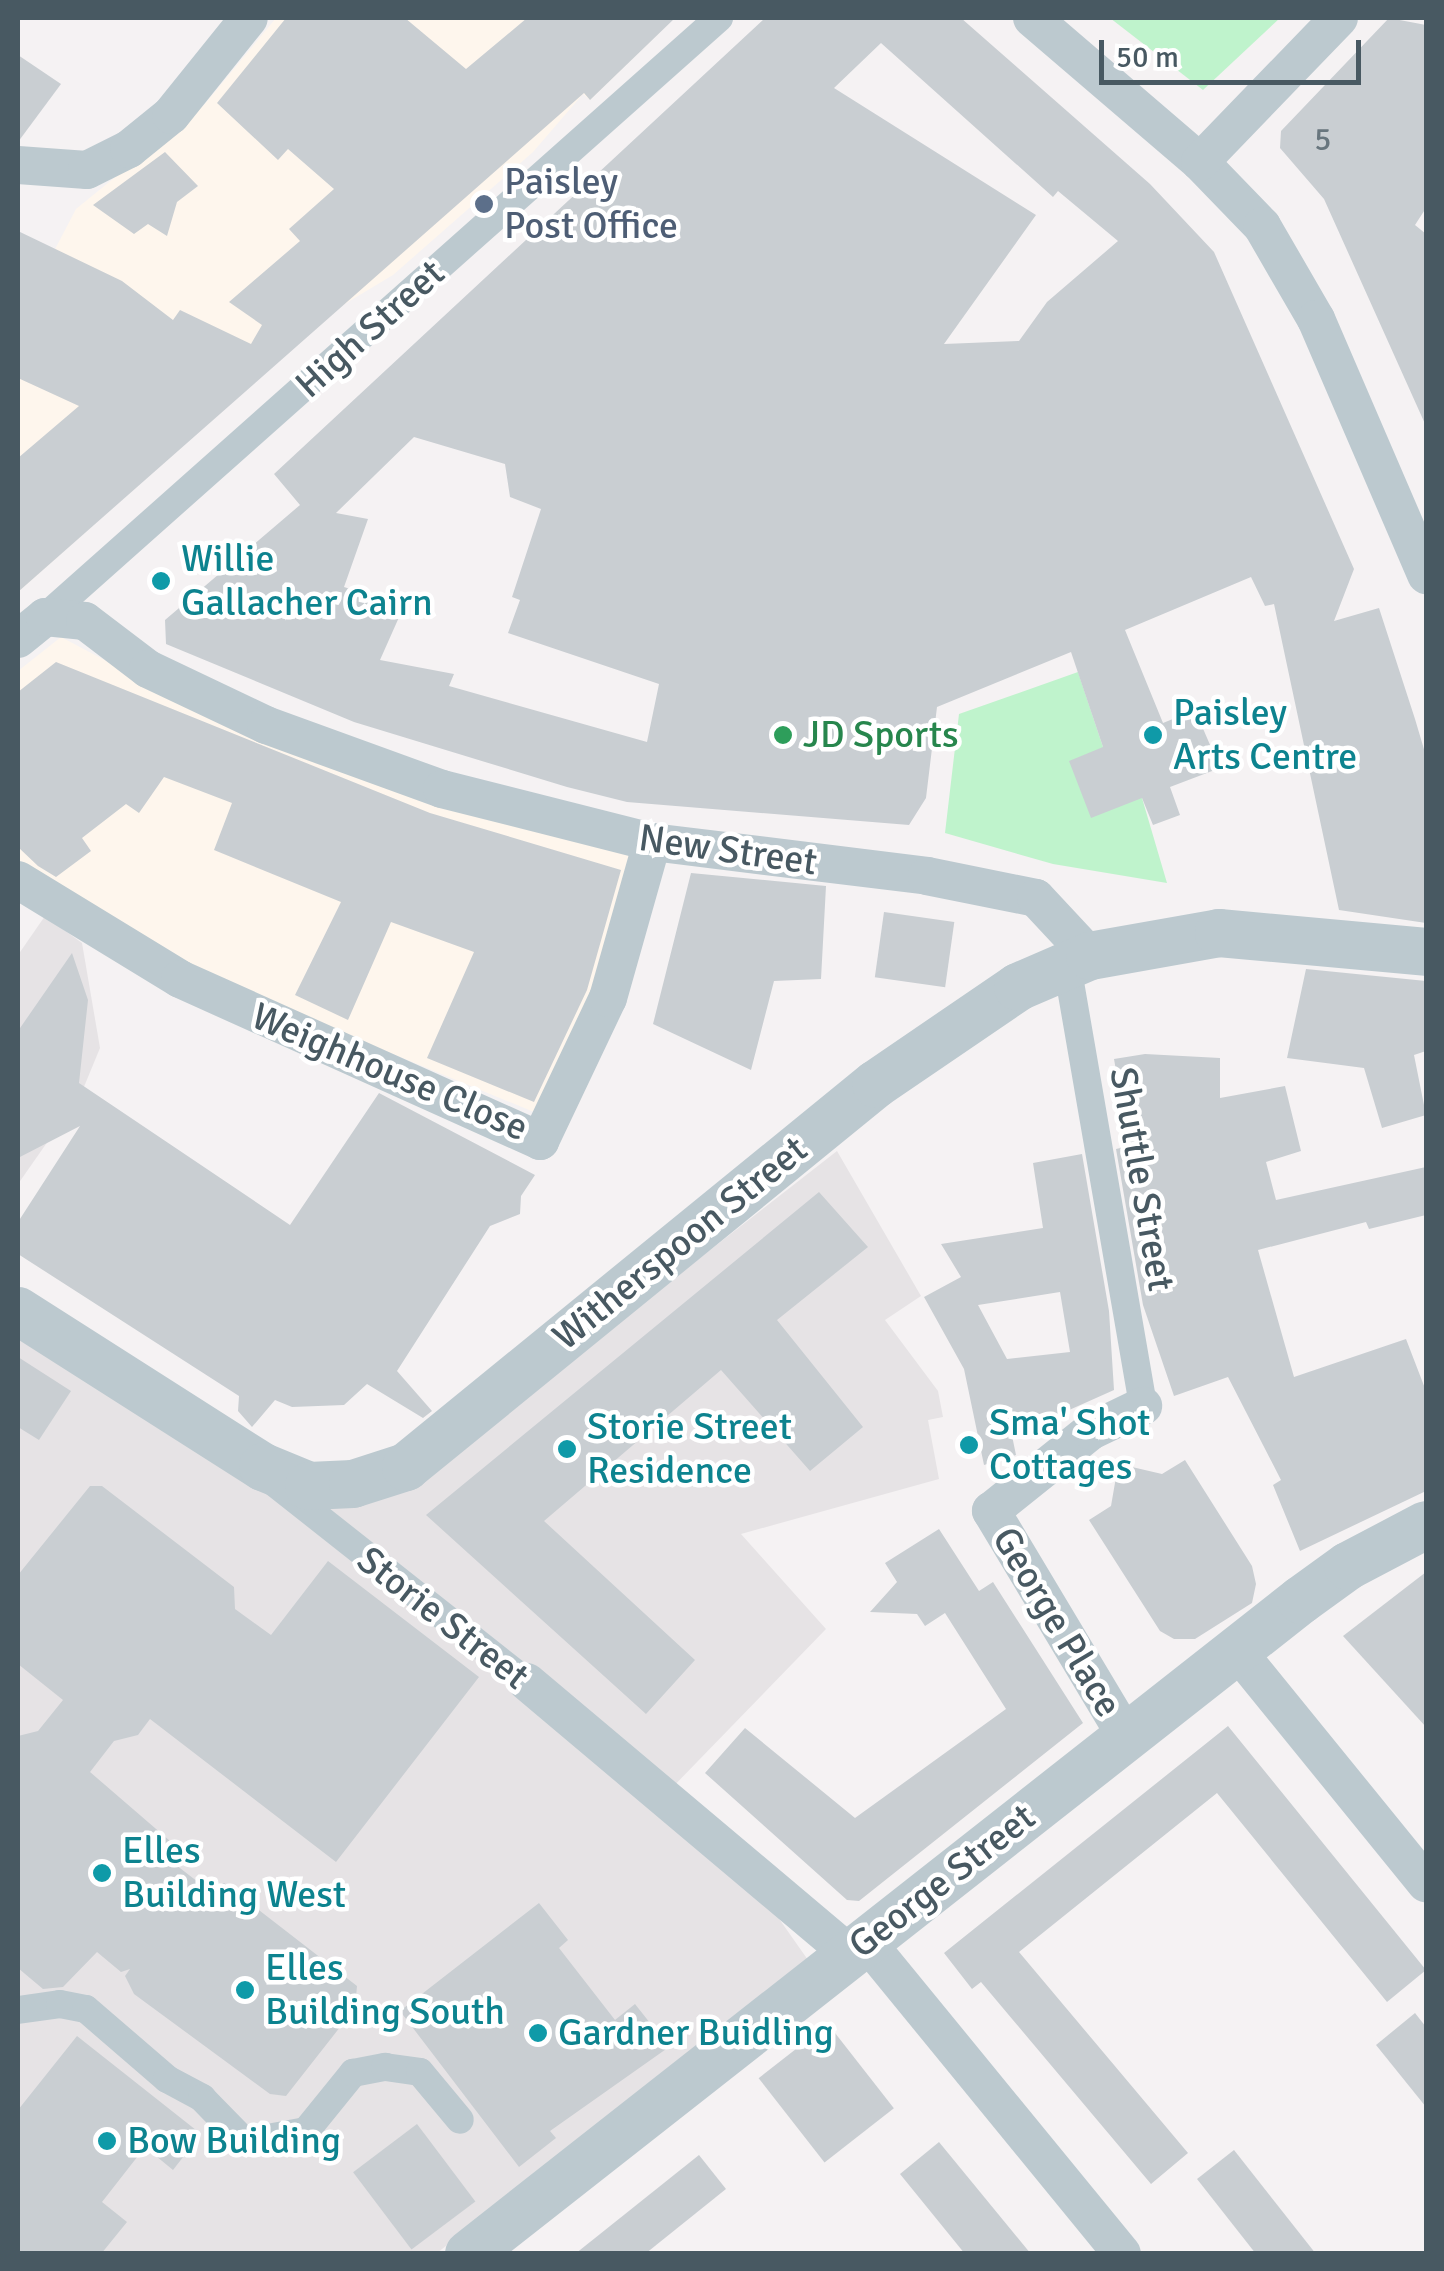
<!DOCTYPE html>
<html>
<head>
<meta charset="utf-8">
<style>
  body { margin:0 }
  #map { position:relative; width:1444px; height:2271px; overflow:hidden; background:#f5f2f3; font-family:Signika,sans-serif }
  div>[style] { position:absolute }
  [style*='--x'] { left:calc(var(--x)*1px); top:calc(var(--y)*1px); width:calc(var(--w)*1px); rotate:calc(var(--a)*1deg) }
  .commercial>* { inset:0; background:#fef6ed }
  .education>* { inset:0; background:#e6e3e5 }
  .green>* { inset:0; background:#bff3cc }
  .building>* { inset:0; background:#c9ced2; transform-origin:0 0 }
  .pedestrian>* { height:28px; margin:-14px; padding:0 14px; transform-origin:14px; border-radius:14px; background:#bcc9cf }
  .minor>* { height:38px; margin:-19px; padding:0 19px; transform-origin:19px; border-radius:19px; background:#bcc9cf }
  .tertiary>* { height:48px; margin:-24px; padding:0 24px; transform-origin:24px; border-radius:24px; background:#bcc9cf }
  .dots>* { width:28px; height:28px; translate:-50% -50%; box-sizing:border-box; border:5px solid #fff; border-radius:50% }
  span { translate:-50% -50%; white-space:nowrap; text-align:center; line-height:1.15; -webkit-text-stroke:9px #fff; paint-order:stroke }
  .number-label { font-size:32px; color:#68767e }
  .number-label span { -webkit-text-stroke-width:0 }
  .service-label { font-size:38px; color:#4e5e75 }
  .left { translate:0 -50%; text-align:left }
  .street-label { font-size:38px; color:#485962 }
  .culture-label { font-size:38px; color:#0d838f }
  .leisure-label { font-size:38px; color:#27864d }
  .frame { position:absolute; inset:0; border:20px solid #485962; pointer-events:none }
  .scale { position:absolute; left:1099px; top:40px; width:262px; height:45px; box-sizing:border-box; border:5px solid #485962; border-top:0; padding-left:12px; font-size:30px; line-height:35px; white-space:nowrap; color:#485962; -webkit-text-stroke:8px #fff; paint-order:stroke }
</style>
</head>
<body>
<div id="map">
  <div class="commercial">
    <div style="clip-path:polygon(276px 18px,660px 20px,659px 33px,590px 100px,583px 94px,533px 152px,393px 275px,338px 308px,18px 592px,18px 320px,76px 209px,204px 105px)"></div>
    <div style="clip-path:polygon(61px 637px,161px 690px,643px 857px,546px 1117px,182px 967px,18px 869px,18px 671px)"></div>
  </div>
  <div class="education">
    <div style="clip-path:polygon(45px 916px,82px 943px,100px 1048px,81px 1094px,18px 1184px,18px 955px)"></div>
    <div style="clip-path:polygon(837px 1151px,921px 1296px,885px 1320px,938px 1391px,943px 1417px,928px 1420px,939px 1479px,741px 1534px,826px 1629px,665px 1795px,761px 1893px,808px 1960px,437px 2253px,18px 2253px,18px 1311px,285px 1496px,400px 1492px)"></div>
  </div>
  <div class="green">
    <div style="clip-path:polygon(1110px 18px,1280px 18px,1203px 90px)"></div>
    <div style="clip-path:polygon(1078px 672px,1103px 747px,1142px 798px,1167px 883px,1053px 864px,945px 833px,959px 714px)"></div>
  </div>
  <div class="building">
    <div style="clip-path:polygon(286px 18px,405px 18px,466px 69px,527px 18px,675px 18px,590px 100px,584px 93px,18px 592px,18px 458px,79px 406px,18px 378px,18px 231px,122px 281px,173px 320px,180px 310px,251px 344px,262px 325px,229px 302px,300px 241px,289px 229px,334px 189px,288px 149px,278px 160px,217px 103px)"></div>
    <div style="clip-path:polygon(evenodd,765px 18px,961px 18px,1150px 184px,1214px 252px,1354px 569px,1334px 621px,1379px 608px,1415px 719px,1426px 756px,1426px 923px,1339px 910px,1274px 604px,1265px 606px,1251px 577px,1125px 630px,1163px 723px,1195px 710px,1220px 768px,1170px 787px,1180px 815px,1153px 825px,1142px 798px,1091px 818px,1069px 761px,1103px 747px,1071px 652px,937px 707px,926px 798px,909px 825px,627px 802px,567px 787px,354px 722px,166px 644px,165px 620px,300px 505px,274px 474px,765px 18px,881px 43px,1053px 197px,1058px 191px,1118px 241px,1047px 302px,1019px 341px,944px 344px,1036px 215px,834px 88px,881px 43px,765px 18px,414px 437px,505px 464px,510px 497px,541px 509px,512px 597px,520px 600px,508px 633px,659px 684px,647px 742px,449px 686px,454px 674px,380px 660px,404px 606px,344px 587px,368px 519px,336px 513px,414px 437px)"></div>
    <div style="clip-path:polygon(1389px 18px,1426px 25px,1426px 208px,1415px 225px,1426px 234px,1426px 426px,1324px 199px,1280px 148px,1281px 131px)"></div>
    <div style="clip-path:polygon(18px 55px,61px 84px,18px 142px)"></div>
    <div style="clip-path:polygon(165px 152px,198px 186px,177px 202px,167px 236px,148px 224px,134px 234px,93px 205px)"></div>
    <div style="clip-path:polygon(56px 662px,430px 813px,621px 870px,587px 990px,534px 1102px,427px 1058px,474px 952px,391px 922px,348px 1020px,295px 995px,341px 902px,214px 850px,232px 803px,164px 777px,139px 813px,126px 804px,82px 838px,91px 851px,56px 877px,38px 866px,18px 847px,18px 692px)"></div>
    <div style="clip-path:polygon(691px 873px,826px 886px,821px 979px,774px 981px,751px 1070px,653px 1024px)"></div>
    <div style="left:884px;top:912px;width:71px;height:66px;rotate:8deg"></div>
    <div style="clip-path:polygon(72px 953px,88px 1000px,79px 1083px,290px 1225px,379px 1093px,535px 1175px,521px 1196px,520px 1214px,490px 1226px,397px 1371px,432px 1411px,423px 1418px,367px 1384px,344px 1405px,292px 1407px,275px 1400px,252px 1427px,238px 1411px,239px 1396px,18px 1254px,18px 1222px,80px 1126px,18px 1158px,18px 1031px)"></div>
    <div style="clip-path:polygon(1306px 969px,1426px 981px,1426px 1051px,1414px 1055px,1426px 1115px,1382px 1128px,1364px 1068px,1287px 1058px)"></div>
    <div style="clip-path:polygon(1145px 1054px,1220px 1058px,1220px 1098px,1285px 1086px,1301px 1151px,1266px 1162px,1276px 1200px,1426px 1167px,1426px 1215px,1369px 1229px,1366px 1222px,1258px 1250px,1294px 1377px,1406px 1339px,1426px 1391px,1426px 1491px,1300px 1551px,1273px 1485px,1281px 1480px,1228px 1377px,1174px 1396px,1143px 1305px,1116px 1149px,1129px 1146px,1114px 1059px)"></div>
    <div style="clip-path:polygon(evenodd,1082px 1154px,1109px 1311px,1114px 1390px,1049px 1419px,1010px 1426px,1016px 1455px,984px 1465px,964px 1369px,924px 1297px,961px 1277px,941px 1244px,1043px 1228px,1033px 1163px,1082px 1154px,1060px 1292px,1070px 1352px,1007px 1359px,978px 1305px,1060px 1292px)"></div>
    <div style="clip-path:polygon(819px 1192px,868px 1247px,777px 1320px,863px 1427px,810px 1471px,721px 1370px,544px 1521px,695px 1660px,646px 1714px,426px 1515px)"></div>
    <div style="clip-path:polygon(18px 1357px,71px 1391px,39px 1440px,18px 1427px)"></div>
    <div style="clip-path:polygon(1185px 1460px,1252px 1566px,1256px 1584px,1252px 1603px,1195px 1639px,1174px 1639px,1160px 1631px,1089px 1520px,1111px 1506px,1116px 1477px,1132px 1467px,1162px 1474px)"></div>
    <div style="clip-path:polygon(90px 1486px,102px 1486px,234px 1587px,235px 1609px,271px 1635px,328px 1561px,479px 1677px,336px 1862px,150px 1719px,138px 1735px,114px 1741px,90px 1772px,170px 1841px,167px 1858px,207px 1889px,224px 1883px,357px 1986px,355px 2008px,286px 2096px,270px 2094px,134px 1994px,125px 1976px,130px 1969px,121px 1972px,97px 1952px,63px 1987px,43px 1989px,18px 1968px,18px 1736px,38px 1731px,63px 1700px,18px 1664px,18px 1575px)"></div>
    <div style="clip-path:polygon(939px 1529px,979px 1591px,993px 1582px,1083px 1723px,859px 1901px,847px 1900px,705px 1773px,745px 1728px,855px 1818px,1006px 1709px,945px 1613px,925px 1626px,917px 1614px,870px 1612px,897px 1582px,885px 1563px)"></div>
    <div style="clip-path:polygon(1426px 1572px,1426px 1727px,1343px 1636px)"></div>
    <div style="clip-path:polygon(1228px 1726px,1426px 1970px,1387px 2002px,1217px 1793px,1019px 1952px,1188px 2153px,1151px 2184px,981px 1982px,972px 1989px,944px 1953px)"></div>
    <div style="clip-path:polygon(539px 1903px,568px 1940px,559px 1948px,615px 2020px,635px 2004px,669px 2047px,550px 2131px,556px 2138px,519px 2167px,400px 2011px)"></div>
    <div style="clip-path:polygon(1415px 2013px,1426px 2027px,1426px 2107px,1376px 2045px)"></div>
    <div style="left:828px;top:2024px;width:107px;height:88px;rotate:52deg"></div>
    <div style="clip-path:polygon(77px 2036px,201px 2134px,173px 2170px,145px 2147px,102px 2202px,127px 2222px,101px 2254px,18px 2254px,18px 2110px)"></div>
    <div style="left:417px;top:2124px;width:97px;height:80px;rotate:53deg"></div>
    <div style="clip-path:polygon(939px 2142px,1031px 2254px,965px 2254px,900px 2174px)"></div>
    <div style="clip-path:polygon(1234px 2150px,1316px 2254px,1256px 2254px,1197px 2179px)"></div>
    <div style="clip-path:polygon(699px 2155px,726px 2189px,645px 2254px,575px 2254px)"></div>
  </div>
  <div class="pedestrian">
    <div style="--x:45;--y:617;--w:902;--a:-41.63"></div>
    <div style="--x:1067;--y:965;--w:448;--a:80.2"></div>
    <div style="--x:276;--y:1484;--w:320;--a:38.3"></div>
    <div style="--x:18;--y:2010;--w:42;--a:-8.1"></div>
    <div style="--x:60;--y:2004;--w:26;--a:11"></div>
    <div style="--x:86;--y:2009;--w:107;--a:40.8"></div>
    <div style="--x:167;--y:2079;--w:40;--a:28"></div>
    <div style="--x:202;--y:2098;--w:62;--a:45.7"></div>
    <div style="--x:245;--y:2142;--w:62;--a:-10.2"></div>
    <div style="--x:306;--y:2131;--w:75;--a:-51"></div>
    <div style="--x:353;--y:2073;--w:33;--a:-11"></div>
    <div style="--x:385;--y:2067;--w:35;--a:8"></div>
    <div style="--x:420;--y:2072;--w:62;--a:50.2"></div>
  </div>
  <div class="minor">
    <div style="--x:1032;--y:18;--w:221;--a:40.6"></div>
    <div style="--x:1200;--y:162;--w:89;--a:45.9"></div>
    <div style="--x:1262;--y:226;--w:108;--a:59.9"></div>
    <div style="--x:1316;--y:319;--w:279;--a:66.7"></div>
    <div style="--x:1200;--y:162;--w:200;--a:-46"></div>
    <div style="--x:18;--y:165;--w:69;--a:4.1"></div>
    <div style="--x:87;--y:170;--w:47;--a:-26.6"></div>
    <div style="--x:129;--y:149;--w:54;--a:-39"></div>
    <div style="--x:171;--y:115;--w:124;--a:-51.2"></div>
    <div style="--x:18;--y:639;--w:35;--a:-39"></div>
    <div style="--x:45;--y:617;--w:40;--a:5.7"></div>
    <div style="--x:85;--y:621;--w:79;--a:37.3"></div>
    <div style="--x:148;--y:669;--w:131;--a:25.4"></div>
    <div style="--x:266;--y:725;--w:187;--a:20"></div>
    <div style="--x:442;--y:789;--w:217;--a:14.2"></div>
    <div style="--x:652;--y:842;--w:277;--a:7"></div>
    <div style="--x:927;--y:876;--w:111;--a:11.4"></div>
    <div style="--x:1036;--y:898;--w:79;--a:47"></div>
    <div style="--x:18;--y:880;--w:190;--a:31.4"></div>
    <div style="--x:180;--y:979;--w:395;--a:24.2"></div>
    <div style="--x:540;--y:1141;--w:158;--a:-64.6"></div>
    <div style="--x:608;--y:998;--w:162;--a:-74.2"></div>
    <div style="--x:1238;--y:1652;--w:298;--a:50.9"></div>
    <div style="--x:527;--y:1682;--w:421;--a:40.1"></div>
    <div style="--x:1127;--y:1738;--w:265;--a:-120.9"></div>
    <div style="--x:991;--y:1511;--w:128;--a:-38.7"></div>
    <div style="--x:1091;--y:1431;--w:58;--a:-25.7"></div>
    <div style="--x:866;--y:1941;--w:404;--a:50.7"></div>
  </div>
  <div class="tertiary">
    <div style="--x:18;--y:1311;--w:290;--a:32.5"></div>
    <div style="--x:263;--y:1467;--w:50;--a:22.4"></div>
    <div style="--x:309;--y:1486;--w:44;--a:-2.6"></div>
    <div style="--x:353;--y:1484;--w:56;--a:-17.8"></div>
    <div style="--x:406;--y:1467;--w:606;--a:-39.18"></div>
    <div style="--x:876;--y:1084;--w:172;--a:-34.3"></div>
    <div style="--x:1018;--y:987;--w:78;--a:-23.3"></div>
    <div style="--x:1090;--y:956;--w:131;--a:-10.1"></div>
    <div style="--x:1219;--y:933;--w:208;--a:5.2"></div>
    <div style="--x:469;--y:2254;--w:1058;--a:-38.17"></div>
    <div style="--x:1301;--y:1600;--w:58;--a:-35.9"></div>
    <div style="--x:1348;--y:1566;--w:88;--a:-27.7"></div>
  </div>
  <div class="dots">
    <div style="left:484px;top:204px;background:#5c6f8a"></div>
    <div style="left:161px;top:581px;background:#0f9aa8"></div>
    <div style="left:783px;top:735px;background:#2e9e5b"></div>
    <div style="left:1153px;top:735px;background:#0f9aa8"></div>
    <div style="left:969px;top:1445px;background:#0f9aa8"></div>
    <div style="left:567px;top:1449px;background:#0f9aa8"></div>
    <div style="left:102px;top:1873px;background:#0f9aa8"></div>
    <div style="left:245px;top:1990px;background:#0f9aa8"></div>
    <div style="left:538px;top:2033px;background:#0f9aa8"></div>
    <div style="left:107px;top:2141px;background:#0f9aa8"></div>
  </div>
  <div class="number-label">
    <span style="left:1323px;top:140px">5</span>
  </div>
  <div class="service-label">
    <span class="left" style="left:504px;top:204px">Paisley<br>Post Office</span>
  </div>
  <div class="street-label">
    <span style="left:370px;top:329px;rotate:-42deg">High Street</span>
    <span style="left:728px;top:850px;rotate:8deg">New Street</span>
    <span style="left:390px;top:1072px;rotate:23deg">Weighhouse Close</span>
    <span style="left:1142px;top:1179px;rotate:80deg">Shuttle Street</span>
    <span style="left:680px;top:1243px;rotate:-39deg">Witherspoon Street</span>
    <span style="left:443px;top:1618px;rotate:38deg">Storie Street</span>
    <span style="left:1057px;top:1622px;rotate:59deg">George Place</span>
    <span style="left:942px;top:1881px;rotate:-38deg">George Street</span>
  </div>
  <div class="culture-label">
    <span class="left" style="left:181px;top:581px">Willie<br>Gallacher Cairn</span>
    <span class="left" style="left:1173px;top:735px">Paisley<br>Arts Centre</span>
    <span class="left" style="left:989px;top:1445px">Sma' Shot<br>Cottages</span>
    <span class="left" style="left:587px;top:1449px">Storie Street<br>Residence</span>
    <span class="left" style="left:122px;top:1873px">Elles<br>Building West</span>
    <span class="left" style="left:265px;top:1990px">Elles<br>Building South</span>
    <span class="left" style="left:558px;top:2033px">Gardner Buidling</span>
    <span class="left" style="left:127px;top:2141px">Bow Building</span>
  </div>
  <div class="leisure-label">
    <span class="left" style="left:803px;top:735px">JD Sports</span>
  </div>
  <div class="frame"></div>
  <div class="scale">50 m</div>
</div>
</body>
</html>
